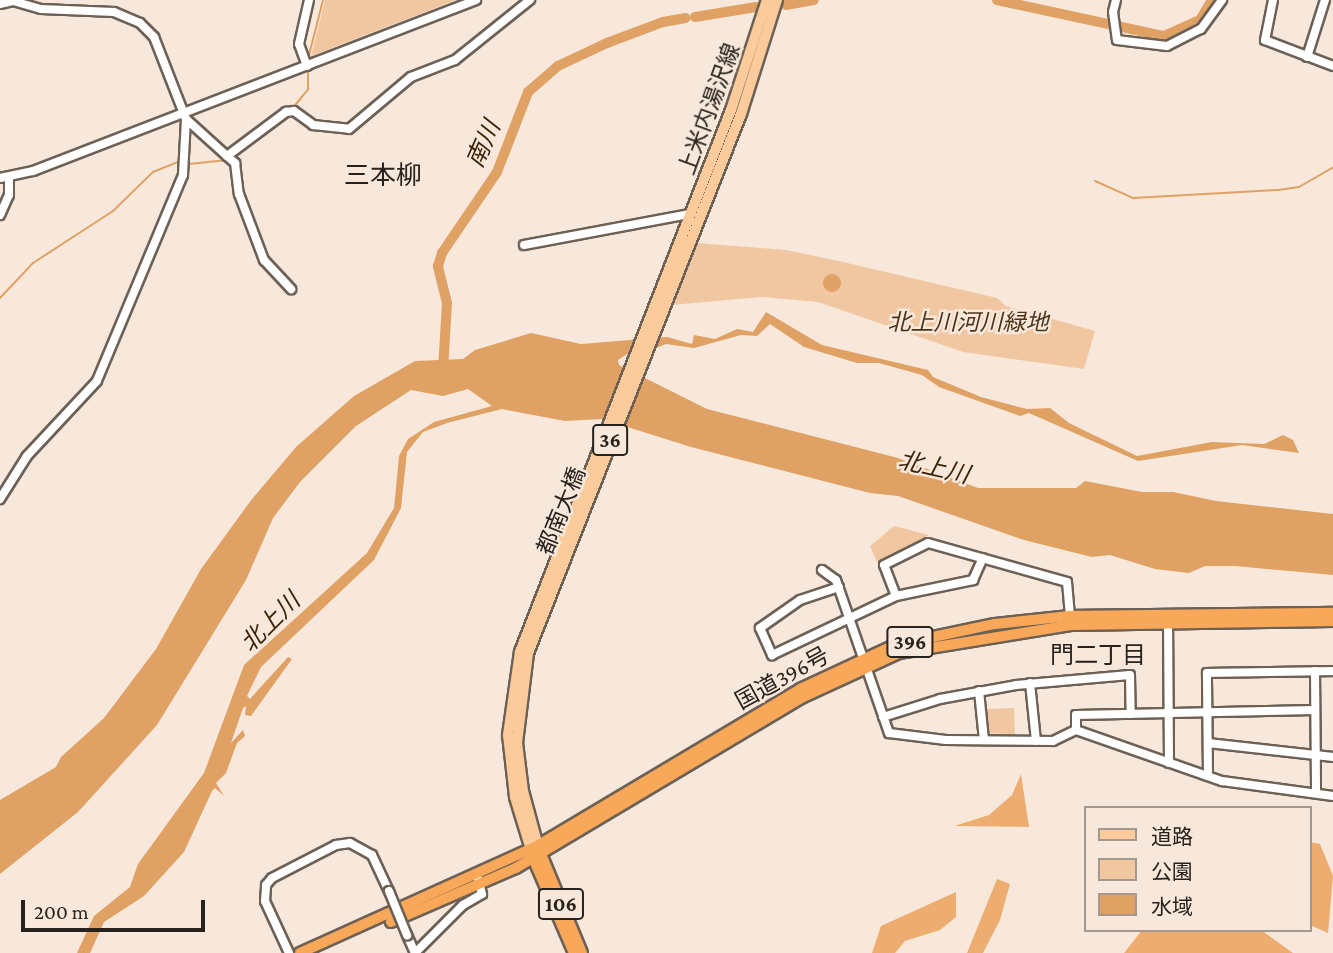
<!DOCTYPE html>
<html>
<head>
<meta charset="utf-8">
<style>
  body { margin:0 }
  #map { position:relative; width:1333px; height:953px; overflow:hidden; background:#f7e8db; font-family:"Crimson Pro","Noto Sans JP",serif }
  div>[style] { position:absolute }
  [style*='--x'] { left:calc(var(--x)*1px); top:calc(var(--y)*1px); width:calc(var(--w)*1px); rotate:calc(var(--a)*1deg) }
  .green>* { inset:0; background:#f1c7a1 }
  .forest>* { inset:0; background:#edad70 }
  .water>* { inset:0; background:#e0a164 }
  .round { border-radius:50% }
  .stream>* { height:2px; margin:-1px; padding:0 1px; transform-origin:1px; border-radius:1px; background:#e0a164 }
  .river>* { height:10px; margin:-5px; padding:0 5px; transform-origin:5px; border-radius:5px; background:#e0a164 }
  .roads { filter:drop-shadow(2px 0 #6d6055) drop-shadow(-2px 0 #6d6055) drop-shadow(0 2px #6d6055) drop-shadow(0 -2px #6d6055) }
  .minor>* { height:8px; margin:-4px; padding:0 4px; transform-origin:4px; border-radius:4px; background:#fff }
  .major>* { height:10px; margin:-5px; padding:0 5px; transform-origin:5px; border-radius:5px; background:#fbcb9b }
  .highway>* { height:10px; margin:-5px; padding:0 5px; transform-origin:5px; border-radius:5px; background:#f8a858 }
  .bridges { filter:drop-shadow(2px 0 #6d6055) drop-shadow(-2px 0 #6d6055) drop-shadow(0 2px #6d6055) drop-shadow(0 -2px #6d6055) }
  .minor-bridge>* { height:8px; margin:-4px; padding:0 4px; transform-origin:4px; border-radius:4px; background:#fff }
  span { translate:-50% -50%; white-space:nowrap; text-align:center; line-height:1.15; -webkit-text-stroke:5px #f7e8db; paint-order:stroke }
  .shield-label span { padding:2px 5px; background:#f7e8db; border:2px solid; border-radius:5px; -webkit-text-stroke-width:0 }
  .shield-label { font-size:21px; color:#27221d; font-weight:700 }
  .street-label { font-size:23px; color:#27221d }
  .park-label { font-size:23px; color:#4c3217; font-style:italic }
  .water-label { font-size:24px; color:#3c2207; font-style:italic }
  .neighbourhood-label { font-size:24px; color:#27221d }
  .quarter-label { font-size:26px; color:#27221d }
  .legend { position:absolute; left:1084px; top:806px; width:228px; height:126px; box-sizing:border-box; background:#f7e8db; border:2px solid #a4998f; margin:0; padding:9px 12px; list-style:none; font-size:21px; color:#27221d }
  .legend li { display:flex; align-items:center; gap:14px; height:35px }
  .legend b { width:35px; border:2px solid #a4998f }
  .scale { position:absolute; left:21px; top:900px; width:184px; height:32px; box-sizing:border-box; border:4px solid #27221d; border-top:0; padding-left:9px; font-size:21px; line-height:24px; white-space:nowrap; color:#27221d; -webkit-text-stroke:5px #f7e8db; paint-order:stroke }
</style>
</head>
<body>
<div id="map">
  <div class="green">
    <div style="clip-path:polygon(325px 0,456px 0,311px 56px)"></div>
    <div style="clip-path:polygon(697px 243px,786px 250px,843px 262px,997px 298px,1006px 306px,1095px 331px,1084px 369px,963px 352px,818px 302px,761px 297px,671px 305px)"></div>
    <div style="clip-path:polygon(894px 526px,929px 535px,877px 562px,870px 546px)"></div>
    <div style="clip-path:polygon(1014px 708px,1015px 735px,987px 733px,985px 709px)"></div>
  </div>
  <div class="forest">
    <div style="clip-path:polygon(1021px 774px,1029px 827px,954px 826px,989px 815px,1012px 795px)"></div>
    <div style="clip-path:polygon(1310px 842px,1320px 844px,1333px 876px,1328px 933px,1310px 925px)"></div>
    <div style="clip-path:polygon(997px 879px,1010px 884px,1000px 920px,983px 953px,967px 953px)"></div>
    <div style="clip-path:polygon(956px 892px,956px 917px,940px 930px,905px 941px,895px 953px,872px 953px,881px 926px)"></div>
    <div style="clip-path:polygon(1142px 930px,1261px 930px,1293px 953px,1124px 953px)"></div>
  </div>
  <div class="water">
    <div class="round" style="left:823px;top:274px;width:18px;height:18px"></div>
    <div style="clip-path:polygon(766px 312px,822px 345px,928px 370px,933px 377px,981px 397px,1027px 409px,1050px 408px,1069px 423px,1137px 456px,1212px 442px,1264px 444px,1283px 435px,1293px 440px,1299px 453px,1242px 445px,1138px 461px,1029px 413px,1020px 416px,939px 387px,922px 375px,879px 363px,857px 363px,804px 347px,770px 324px,757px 336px,741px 335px,694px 348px,666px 344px,656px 348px,652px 355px,629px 353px,618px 360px,619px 365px,707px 409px,898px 458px,978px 488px,1076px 488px,1085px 481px,1142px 492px,1173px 492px,1216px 501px,1333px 514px,1333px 575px,1235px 566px,1205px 566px,1189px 573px,1155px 569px,1110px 555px,1092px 557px,1024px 540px,898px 496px,870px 493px,691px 447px,602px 419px,565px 421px,502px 409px,447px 423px,423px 432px,407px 452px,401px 508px,374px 560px,261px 667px,247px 696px,250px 699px,288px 657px,292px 659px,251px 716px,245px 715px,246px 706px,243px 708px,231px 743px,243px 730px,245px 736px,237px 743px,226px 773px,216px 783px,224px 796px,215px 788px,212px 791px,184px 852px,144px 896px,104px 922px,90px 953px,77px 953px,94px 916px,130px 887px,138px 864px,204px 773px,244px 665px,367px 553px,394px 508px,399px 456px,408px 439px,434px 422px,492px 406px,468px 389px,443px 396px,411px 390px,356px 426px,300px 482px,273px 518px,246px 580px,157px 725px,78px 812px,0 874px,0 800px,56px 767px,61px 757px,104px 718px,156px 649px,201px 569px,252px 499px,296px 447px,354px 396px,415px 361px,463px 359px,475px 350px,531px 333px,581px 344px,667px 337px,692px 344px,694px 335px,715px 339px,737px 329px,753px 332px)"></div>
  </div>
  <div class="stream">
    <div style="--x:308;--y:59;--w:61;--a:-75.7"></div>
    <div style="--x:292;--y:109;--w:26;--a:-51"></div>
    <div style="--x:308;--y:89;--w:18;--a:-90"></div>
    <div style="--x:234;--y:156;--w:53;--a:-37.3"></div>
    <div style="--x:189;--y:164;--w:36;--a:-6"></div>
    <div style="--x:1095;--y:181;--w:42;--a:24.1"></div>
    <div style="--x:1133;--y:198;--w:145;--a:-3.2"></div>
    <div style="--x:1278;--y:190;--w:21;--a:-8"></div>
    <div style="--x:1299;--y:187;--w:39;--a:-30"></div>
    <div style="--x:0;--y:298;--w:48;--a:-46.7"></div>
    <div style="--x:33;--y:263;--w:95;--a:-33"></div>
    <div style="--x:113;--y:211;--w:56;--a:-44.3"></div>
    <div style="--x:153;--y:172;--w:27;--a:-22"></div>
  </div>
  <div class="river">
    <div style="--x:997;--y:0;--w:171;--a:12.2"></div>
    <div style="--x:1164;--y:36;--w:39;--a:-24"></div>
    <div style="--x:1200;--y:20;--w:23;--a:-59"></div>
    <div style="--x:786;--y:5;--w:28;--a:-10"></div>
    <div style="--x:695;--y:17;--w:62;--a:-9.3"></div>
    <div style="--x:443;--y:370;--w:67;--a:-86.6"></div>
    <div style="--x:447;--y:303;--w:38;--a:-104"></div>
    <div style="--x:438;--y:266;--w:14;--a:-73"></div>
    <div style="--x:442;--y:253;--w:98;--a:-55.8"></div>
    <div style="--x:497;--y:172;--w:86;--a:-68.8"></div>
    <div style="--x:528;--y:92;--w:40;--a:-41"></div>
    <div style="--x:558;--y:66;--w:54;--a:-25.1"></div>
    <div style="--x:607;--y:43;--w:60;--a:-20.6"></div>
    <div style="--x:663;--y:22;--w:23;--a:-10"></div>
  </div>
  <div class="roads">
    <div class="minor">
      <div style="--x:1116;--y:0;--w:12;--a:104"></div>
      <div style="--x:1113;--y:12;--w:28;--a:82"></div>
      <div style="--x:1117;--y:40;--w:50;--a:6.8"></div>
      <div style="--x:1167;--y:46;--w:38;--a:-27"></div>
      <div style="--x:1201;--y:29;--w:36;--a:-54"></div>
      <div style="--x:1273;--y:0;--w:41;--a:101.3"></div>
      <div style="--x:1265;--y:40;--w:73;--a:20.9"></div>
      <div style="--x:0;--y:4;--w:13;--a:-13"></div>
      <div style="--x:13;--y:1;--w:29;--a:16"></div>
      <div style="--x:41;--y:9;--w:73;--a:2.4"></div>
      <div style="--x:114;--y:12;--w:28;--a:23"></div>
      <div style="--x:140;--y:23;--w:20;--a:45"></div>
      <div style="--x:154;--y:37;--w:88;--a:68.7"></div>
      <div style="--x:186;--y:119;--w:56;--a:93.1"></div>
      <div style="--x:183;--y:175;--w:223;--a:112.7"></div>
      <div style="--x:97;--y:381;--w:103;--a:133"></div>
      <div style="--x:27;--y:456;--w:51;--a:122.1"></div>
      <div style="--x:1307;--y:57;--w:60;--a:-72.5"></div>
      <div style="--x:307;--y:66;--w:23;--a:-110"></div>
      <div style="--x:299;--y:44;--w:45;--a:-77.2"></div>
      <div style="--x:186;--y:119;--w:55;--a:42.1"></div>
      <div style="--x:227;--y:156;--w:74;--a:-36.7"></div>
      <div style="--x:286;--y:112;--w:8;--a:-7"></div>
      <div style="--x:294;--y:111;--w:24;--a:36"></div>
      <div style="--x:313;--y:125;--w:36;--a:6"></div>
      <div style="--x:349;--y:129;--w:81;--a:-40"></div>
      <div style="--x:411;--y:77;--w:47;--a:-21.1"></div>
      <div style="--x:455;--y:60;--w:96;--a:-38.7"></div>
      <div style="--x:227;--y:156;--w:11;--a:41"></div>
      <div style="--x:235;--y:163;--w:31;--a:83"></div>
      <div style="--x:239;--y:194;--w:71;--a:69.3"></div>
      <div style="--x:264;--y:260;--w:40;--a:47"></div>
      <div style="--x:0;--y:178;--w:34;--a:-12"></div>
      <div style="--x:33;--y:171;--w:475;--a:-21.1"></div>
      <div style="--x:0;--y:215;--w:22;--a:-66"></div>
      <div style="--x:9;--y:195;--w:18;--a:-90"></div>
      <div style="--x:524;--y:245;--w:169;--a:-10.6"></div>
      <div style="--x:822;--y:570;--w:17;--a:36"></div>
      <div style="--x:836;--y:580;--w:162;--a:70.9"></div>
      <div style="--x:889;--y:733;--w:57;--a:7"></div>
      <div style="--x:946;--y:740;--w:107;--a:0.5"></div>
      <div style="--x:1053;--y:741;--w:25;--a:-26"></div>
      <div style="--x:1076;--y:730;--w:155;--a:19.3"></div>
      <div style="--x:1222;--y:781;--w:112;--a:7.7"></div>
      <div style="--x:839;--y:587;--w:41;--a:161.6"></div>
      <div style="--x:800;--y:600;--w:49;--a:145"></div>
      <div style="--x:760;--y:628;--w:30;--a:66"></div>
      <div style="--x:772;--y:655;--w:137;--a:-25.4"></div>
      <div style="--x:896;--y:596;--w:79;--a:-11.7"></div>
      <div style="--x:973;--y:580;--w:24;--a:-66"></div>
      <div style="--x:896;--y:596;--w:33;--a:-111"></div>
      <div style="--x:884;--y:565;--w:49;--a:-26.6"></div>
      <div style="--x:928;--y:543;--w:144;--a:15.7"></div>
      <div style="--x:1067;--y:582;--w:37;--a:85"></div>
      <div style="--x:1168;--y:619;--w:144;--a:89.6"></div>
      <div style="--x:1315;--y:671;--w:122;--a:89.5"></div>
      <div style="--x:1030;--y:683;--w:58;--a:84.1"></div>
      <div style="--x:979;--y:691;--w:49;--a:84.2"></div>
      <div style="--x:883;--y:717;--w:60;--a:-17.5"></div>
      <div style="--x:940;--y:699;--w:77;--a:-10.4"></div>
      <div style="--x:1016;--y:685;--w:114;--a:-5"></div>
      <div style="--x:1130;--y:675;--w:39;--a:89"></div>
      <div style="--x:1076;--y:730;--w:15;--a:-90"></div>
      <div style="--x:1076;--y:715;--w:239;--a:-1.2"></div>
      <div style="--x:1208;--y:743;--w:126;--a:6.4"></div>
      <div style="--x:1208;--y:776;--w:103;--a:-90.6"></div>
      <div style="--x:1207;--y:673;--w:126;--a:-0.9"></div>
      <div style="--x:407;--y:935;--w:20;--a:66"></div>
      <div style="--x:289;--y:953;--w:57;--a:-114.8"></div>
      <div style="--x:265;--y:901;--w:16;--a:-86"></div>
      <div style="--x:266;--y:885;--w:9;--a:-49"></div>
      <div style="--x:272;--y:878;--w:72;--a:-27.3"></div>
      <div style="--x:336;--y:845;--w:14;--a:-8"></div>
      <div style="--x:350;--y:843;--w:25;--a:29"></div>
      <div style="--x:372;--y:855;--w:40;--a:65"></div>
      <div style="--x:415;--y:953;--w:68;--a:-45"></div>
      <div style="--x:463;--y:905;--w:22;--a:-30"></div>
      <div style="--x:482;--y:894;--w:16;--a:-105"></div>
    </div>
    <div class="major">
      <div style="--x:539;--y:850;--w:61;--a:-105.2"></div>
      <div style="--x:523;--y:791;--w:48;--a:-97.1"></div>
      <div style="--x:517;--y:743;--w:91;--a:-83"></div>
      <div style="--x:528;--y:653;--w:580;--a:-68.44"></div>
      <div style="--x:741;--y:114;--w:120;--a:-72.5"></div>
      <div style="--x:533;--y:856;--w:62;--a:-107"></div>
      <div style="--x:515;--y:797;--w:62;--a:-96.4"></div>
      <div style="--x:508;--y:735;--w:84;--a:-81.8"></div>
      <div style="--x:520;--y:652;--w:582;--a:-68.73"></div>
      <div style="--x:731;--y:110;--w:116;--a:-71.9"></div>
    </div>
    <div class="highway">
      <div style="--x:541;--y:854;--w:107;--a:67.5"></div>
      <div style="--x:533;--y:858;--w:103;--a:66.7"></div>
      <div style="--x:391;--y:922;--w:136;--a:-23.4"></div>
      <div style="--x:516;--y:868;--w:334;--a:-30.8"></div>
      <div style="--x:803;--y:697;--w:106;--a:-24.6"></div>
      <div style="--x:899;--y:653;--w:174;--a:-9.2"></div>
      <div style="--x:1071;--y:625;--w:262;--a:-0.9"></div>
      <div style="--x:300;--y:953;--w:260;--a:-24.3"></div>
      <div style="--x:537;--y:846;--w:306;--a:-30.8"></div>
      <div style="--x:800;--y:689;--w:105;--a:-24.9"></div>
      <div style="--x:895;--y:645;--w:102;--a:-11.9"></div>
      <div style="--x:995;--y:624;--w:75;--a:-6.1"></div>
      <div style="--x:1070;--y:616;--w:263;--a:-0.7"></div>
    </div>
  </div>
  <div class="bridges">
    <div class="minor-bridge">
      <div style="--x:389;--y:891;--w:48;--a:67.8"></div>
    </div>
  </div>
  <div class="shield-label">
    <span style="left:610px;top:440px">36</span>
    <span style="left:910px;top:642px">396</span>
    <span style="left:561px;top:904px">106</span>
  </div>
  <div class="street-label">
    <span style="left:709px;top:109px;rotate:-70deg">上米内湯沢線</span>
    <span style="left:561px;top:511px;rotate:-68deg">都南大橋</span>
    <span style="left:782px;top:678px;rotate:-29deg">国道396号</span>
  </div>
  <div class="park-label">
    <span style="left:968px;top:322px">北上川河川緑地</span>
  </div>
  <div class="water-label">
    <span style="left:483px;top:144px;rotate:-66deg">南川</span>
    <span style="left:934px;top:467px;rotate:13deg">北上川</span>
    <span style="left:270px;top:622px;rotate:-45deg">北上川</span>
  </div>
  <div class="neighbourhood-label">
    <span style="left:1098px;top:655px">門二丁目</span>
  </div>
  <div class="quarter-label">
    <span style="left:383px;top:176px">三本柳</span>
  </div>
  <ul class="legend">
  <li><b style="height:9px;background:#fbcb9b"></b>道路</li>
  <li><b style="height:19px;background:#f1c7a1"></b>公園</li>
  <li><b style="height:19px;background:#e0a164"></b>水域</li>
  </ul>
  <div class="scale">200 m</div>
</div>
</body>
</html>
